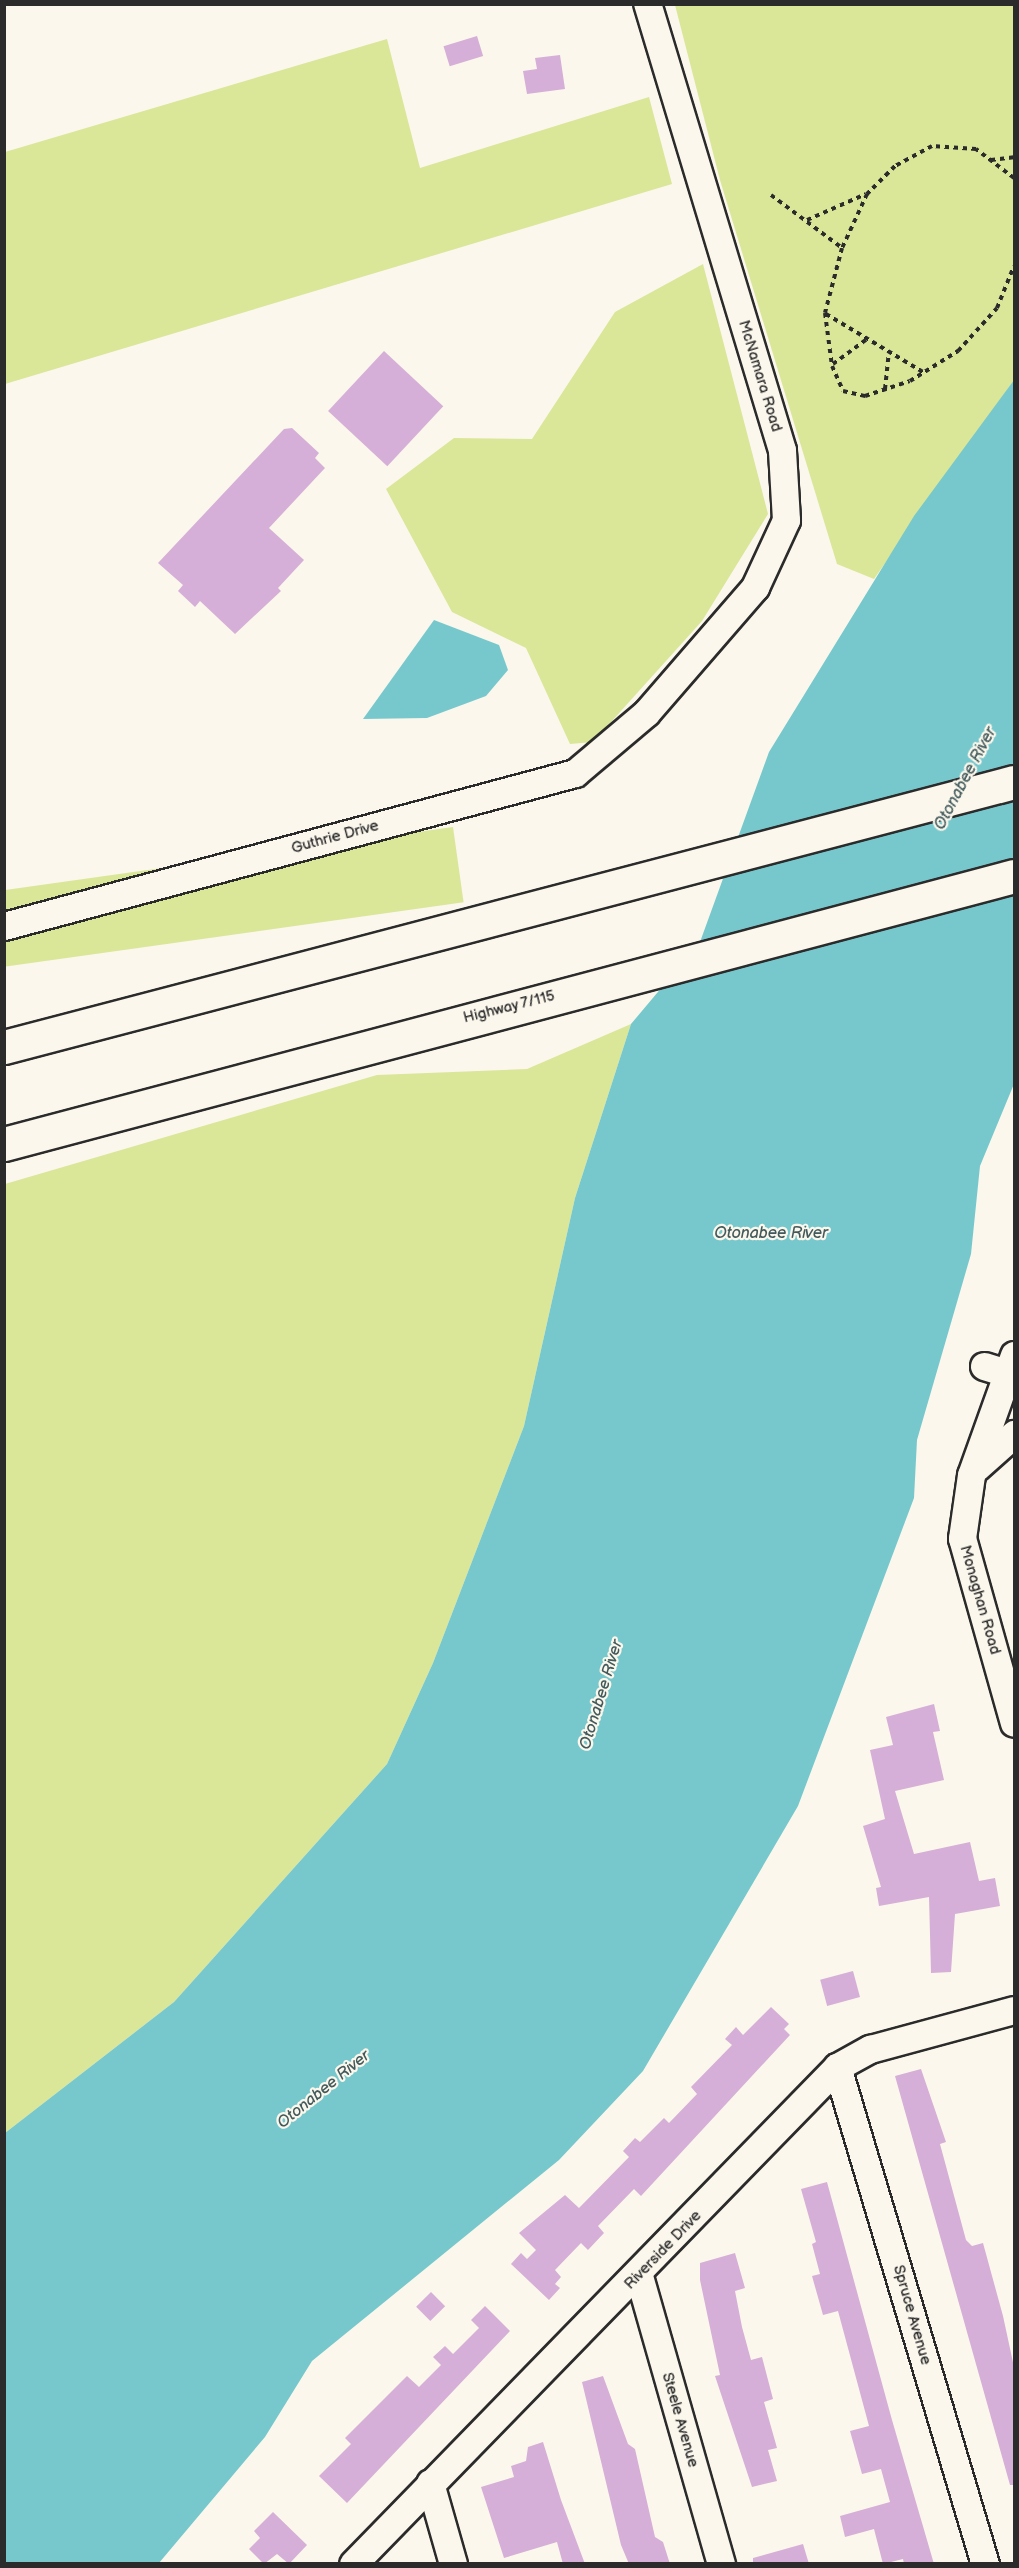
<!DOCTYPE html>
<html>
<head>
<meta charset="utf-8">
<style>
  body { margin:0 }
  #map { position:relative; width:1019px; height:2568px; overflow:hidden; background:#fbf7ec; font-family:"Balsamiq Sans",sans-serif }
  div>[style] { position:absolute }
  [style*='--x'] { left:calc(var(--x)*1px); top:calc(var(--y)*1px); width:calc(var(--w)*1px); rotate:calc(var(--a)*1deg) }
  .green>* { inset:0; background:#dae698; transform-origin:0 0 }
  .water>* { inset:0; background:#77c8cd }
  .building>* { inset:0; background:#d5afd7; transform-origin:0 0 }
  .path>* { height:4px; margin-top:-2px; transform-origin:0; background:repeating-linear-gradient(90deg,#2b2b2b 0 4.5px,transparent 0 9px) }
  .roads { filter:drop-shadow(2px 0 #2b2b2b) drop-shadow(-2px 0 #2b2b2b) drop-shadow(0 2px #2b2b2b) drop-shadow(0 -2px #2b2b2b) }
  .minor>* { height:27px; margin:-13.5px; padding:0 13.5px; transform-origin:13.5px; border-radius:13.5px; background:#fbf7ec }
  .highway>* { height:33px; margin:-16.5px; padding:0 16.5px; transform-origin:16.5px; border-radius:16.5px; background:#fbf7ec }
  span { translate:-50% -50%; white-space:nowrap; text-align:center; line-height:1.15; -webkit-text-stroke:4.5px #fbf7ec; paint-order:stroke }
  .street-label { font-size:15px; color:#2b2b2b }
  .water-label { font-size:16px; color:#425a5c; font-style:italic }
  .frame { position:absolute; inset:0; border:6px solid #2b2b2b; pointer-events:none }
</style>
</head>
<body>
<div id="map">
  <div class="green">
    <div style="clip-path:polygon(675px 5px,1014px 5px,1014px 380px,874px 579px,837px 564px,720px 180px)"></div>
    <div style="clip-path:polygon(387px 39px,420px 168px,649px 97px,672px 184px,5px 384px,5px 152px)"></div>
    <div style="clip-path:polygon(703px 264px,768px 514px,702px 621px,593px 742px,570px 744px,526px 648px,452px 612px,386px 489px,454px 438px,532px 439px,615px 312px)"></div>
    <div style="left:453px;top:827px;width:76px;height:464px;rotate:82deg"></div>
    <div style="clip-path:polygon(631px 1024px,575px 1198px,524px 1426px,433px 1663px,387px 1764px,174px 2002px,5px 2133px,5px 1184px,377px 1075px,527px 1069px)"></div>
  </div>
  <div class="water">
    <div style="clip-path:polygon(1014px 380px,1014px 1084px,980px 1166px,971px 1254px,917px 1440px,914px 1498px,798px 1806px,643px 2071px,559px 2160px,312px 2361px,265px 2437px,159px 2563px,5px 2564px,5px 2133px,174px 2002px,387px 1764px,433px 1663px,524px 1426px,575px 1198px,631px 1024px,700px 942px,769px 752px,914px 516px)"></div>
    <div style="clip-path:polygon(434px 620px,499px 645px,508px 670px,486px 696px,427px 718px,363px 719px)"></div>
  </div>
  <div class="building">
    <div style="left:477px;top:36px;width:21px;height:35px;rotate:73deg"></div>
    <div style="clip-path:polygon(560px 55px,565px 89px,527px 94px,523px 71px,537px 69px,535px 58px)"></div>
    <div style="left:384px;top:351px;width:81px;height:82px;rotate:43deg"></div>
    <div style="clip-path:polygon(292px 428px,319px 453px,315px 458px,325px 468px,269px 528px,304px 560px,278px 588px,281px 591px,235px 634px,200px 601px,195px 607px,178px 591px,183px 585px,158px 563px,284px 429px)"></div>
    <div style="clip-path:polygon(934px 1704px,940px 1731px,933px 1732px,944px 1780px,895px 1791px,914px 1854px,970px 1842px,979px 1881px,995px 1878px,1000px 1906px,955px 1914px,951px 1972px,931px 1973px,929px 1897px,879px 1906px,876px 1888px,881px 1887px,863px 1826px,885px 1819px,870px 1750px,893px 1745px,886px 1717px)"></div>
    <div style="left:853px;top:1971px;width:27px;height:34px;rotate:75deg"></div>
    <div style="clip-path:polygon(771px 2007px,789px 2024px,784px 2029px,790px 2035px,641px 2196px,634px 2189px,598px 2226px,604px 2233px,588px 2250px,581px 2243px,555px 2270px,561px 2277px,555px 2284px,560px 2288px,549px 2300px,511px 2264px,521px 2253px,527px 2259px,536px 2250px,519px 2233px,565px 2195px,579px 2208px,629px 2157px,623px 2151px,635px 2138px,640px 2142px,664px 2118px,669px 2123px,697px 2094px,691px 2087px,732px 2045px,725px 2039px,736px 2027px,743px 2035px)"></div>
    <div style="clip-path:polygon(921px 2069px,946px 2142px,940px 2144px,966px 2240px,972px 2246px,983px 2243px,1003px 2316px,1014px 2367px,1014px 2485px,1010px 2485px,895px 2076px)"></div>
    <div style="clip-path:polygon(827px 2182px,892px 2420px,934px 2564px,904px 2564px,903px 2559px,883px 2564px,874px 2529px,845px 2537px,840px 2516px,890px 2502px,881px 2469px,862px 2474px,850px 2431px,869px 2426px,838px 2311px,823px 2315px,812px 2276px,820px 2274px,812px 2244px,816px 2242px,801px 2189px)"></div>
    <div style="clip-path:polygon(735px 2253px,745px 2288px,735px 2291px,742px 2327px,751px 2360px,762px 2357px,773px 2399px,764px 2402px,777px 2448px,768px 2450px,777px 2481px,752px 2487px,715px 2376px,720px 2375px,700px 2280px,700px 2263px)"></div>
    <div style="left:431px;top:2292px;width:20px;height:21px;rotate:45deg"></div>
    <div style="clip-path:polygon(485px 2306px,510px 2331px,347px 2503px,319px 2476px,351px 2444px,345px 2438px,407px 2376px,419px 2387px,441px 2365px,433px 2357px,445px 2346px,453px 2354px,479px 2328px,471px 2320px)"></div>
    <div style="clip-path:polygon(603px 2376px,628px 2444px,635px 2449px,655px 2537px,663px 2542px,670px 2564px,629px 2564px,621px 2545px,582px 2382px)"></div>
    <div style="clip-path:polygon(543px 2442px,561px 2500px,585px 2564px,563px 2564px,557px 2542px,504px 2558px,481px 2487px,514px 2477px,511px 2466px,526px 2461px,528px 2447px)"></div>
    <div style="clip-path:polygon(273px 2512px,307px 2545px,289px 2564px,277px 2554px,264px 2564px,249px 2549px,260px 2538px,254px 2531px)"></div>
    <div style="clip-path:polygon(803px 2544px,809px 2564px,753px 2564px,753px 2558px)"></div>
  </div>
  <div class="path">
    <div style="--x:991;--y:160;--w:23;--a:-7"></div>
    <div style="--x:1014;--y:178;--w:48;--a:-142.7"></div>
    <div style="--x:976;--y:149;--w:44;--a:-176.1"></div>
    <div style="--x:932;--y:146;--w:42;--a:151.6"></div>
    <div style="--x:895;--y:166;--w:40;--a:135"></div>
    <div style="--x:867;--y:194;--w:60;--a:114.8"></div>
    <div style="--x:842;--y:248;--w:67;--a:104.7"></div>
    <div style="--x:825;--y:313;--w:53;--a:82.5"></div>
    <div style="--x:832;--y:366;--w:27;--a:66"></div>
    <div style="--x:843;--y:391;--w:23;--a:13"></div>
    <div style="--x:865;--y:396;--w:47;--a:-18.4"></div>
    <div style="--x:910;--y:381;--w:57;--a:-32"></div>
    <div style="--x:958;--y:351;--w:58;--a:-47.8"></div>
    <div style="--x:997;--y:308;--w:45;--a:-68"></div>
    <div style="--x:771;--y:195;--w:89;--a:36.7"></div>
    <div style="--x:807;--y:220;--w:64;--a:-23.8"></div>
    <div style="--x:826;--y:314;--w:113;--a:30.9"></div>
    <div style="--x:833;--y:364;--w:42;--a:-36.3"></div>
    <div style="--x:885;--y:389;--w:37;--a:-84"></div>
  </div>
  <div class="roads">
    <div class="minor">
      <div style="--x:4;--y:926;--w:591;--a:-15"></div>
      <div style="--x:575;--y:773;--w:93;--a:-40.2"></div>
      <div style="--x:646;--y:713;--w:167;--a:-49.1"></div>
      <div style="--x:755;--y:587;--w:74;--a:-65.2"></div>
      <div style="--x:786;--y:520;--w:70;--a:-93.3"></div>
      <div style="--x:782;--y:450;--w:466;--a:-106.8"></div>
      <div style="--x:1014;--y:1355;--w:127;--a:109.7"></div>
      <div style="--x:971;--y:1475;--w:64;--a:98.1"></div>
      <div style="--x:962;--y:1538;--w:192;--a:74.3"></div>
      <div style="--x:984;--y:1366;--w:31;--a:17"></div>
      <div style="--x:977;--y:1467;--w:50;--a:-41.7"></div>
      <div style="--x:837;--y:2067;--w:519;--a:73.42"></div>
      <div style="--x:639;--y:2276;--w:299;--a:74.1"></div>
      <div style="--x:430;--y:2483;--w:84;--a:74.1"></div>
      <div style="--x:353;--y:2564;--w:694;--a:-45.76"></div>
      <div style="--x:837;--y:2067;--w:38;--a:-29"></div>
      <div style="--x:870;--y:2049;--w:149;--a:-15.2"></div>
    </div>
    <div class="highway">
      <div style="--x:4;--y:1047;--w:1044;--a:-14.7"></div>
      <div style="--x:4;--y:1144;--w:1045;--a:-14.86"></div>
    </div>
  </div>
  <div class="street-label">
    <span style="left:760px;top:376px;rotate:73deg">McNamara Road</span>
    <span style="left:335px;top:837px;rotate:-15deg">Guthrie Drive</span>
    <span style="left:509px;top:1007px;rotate:-14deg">Highway 7/115</span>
    <span style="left:980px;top:1600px;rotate:74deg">Monaghan Road</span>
    <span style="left:663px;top:2250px;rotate:-46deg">Riverside Drive</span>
    <span style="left:912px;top:2315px;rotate:74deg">Spruce Avenue</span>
    <span style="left:680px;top:2420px;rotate:74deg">Steele Avenue</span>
  </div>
  <div class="water-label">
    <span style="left:966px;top:779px;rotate:-62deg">Otonabee River</span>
    <span style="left:771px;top:1234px">Otonabee River</span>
    <span style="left:602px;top:1695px;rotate:-73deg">Otonabee River</span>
    <span style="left:324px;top:2090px;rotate:-39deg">Otonabee River</span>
  </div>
  <div class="frame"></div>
</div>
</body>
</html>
